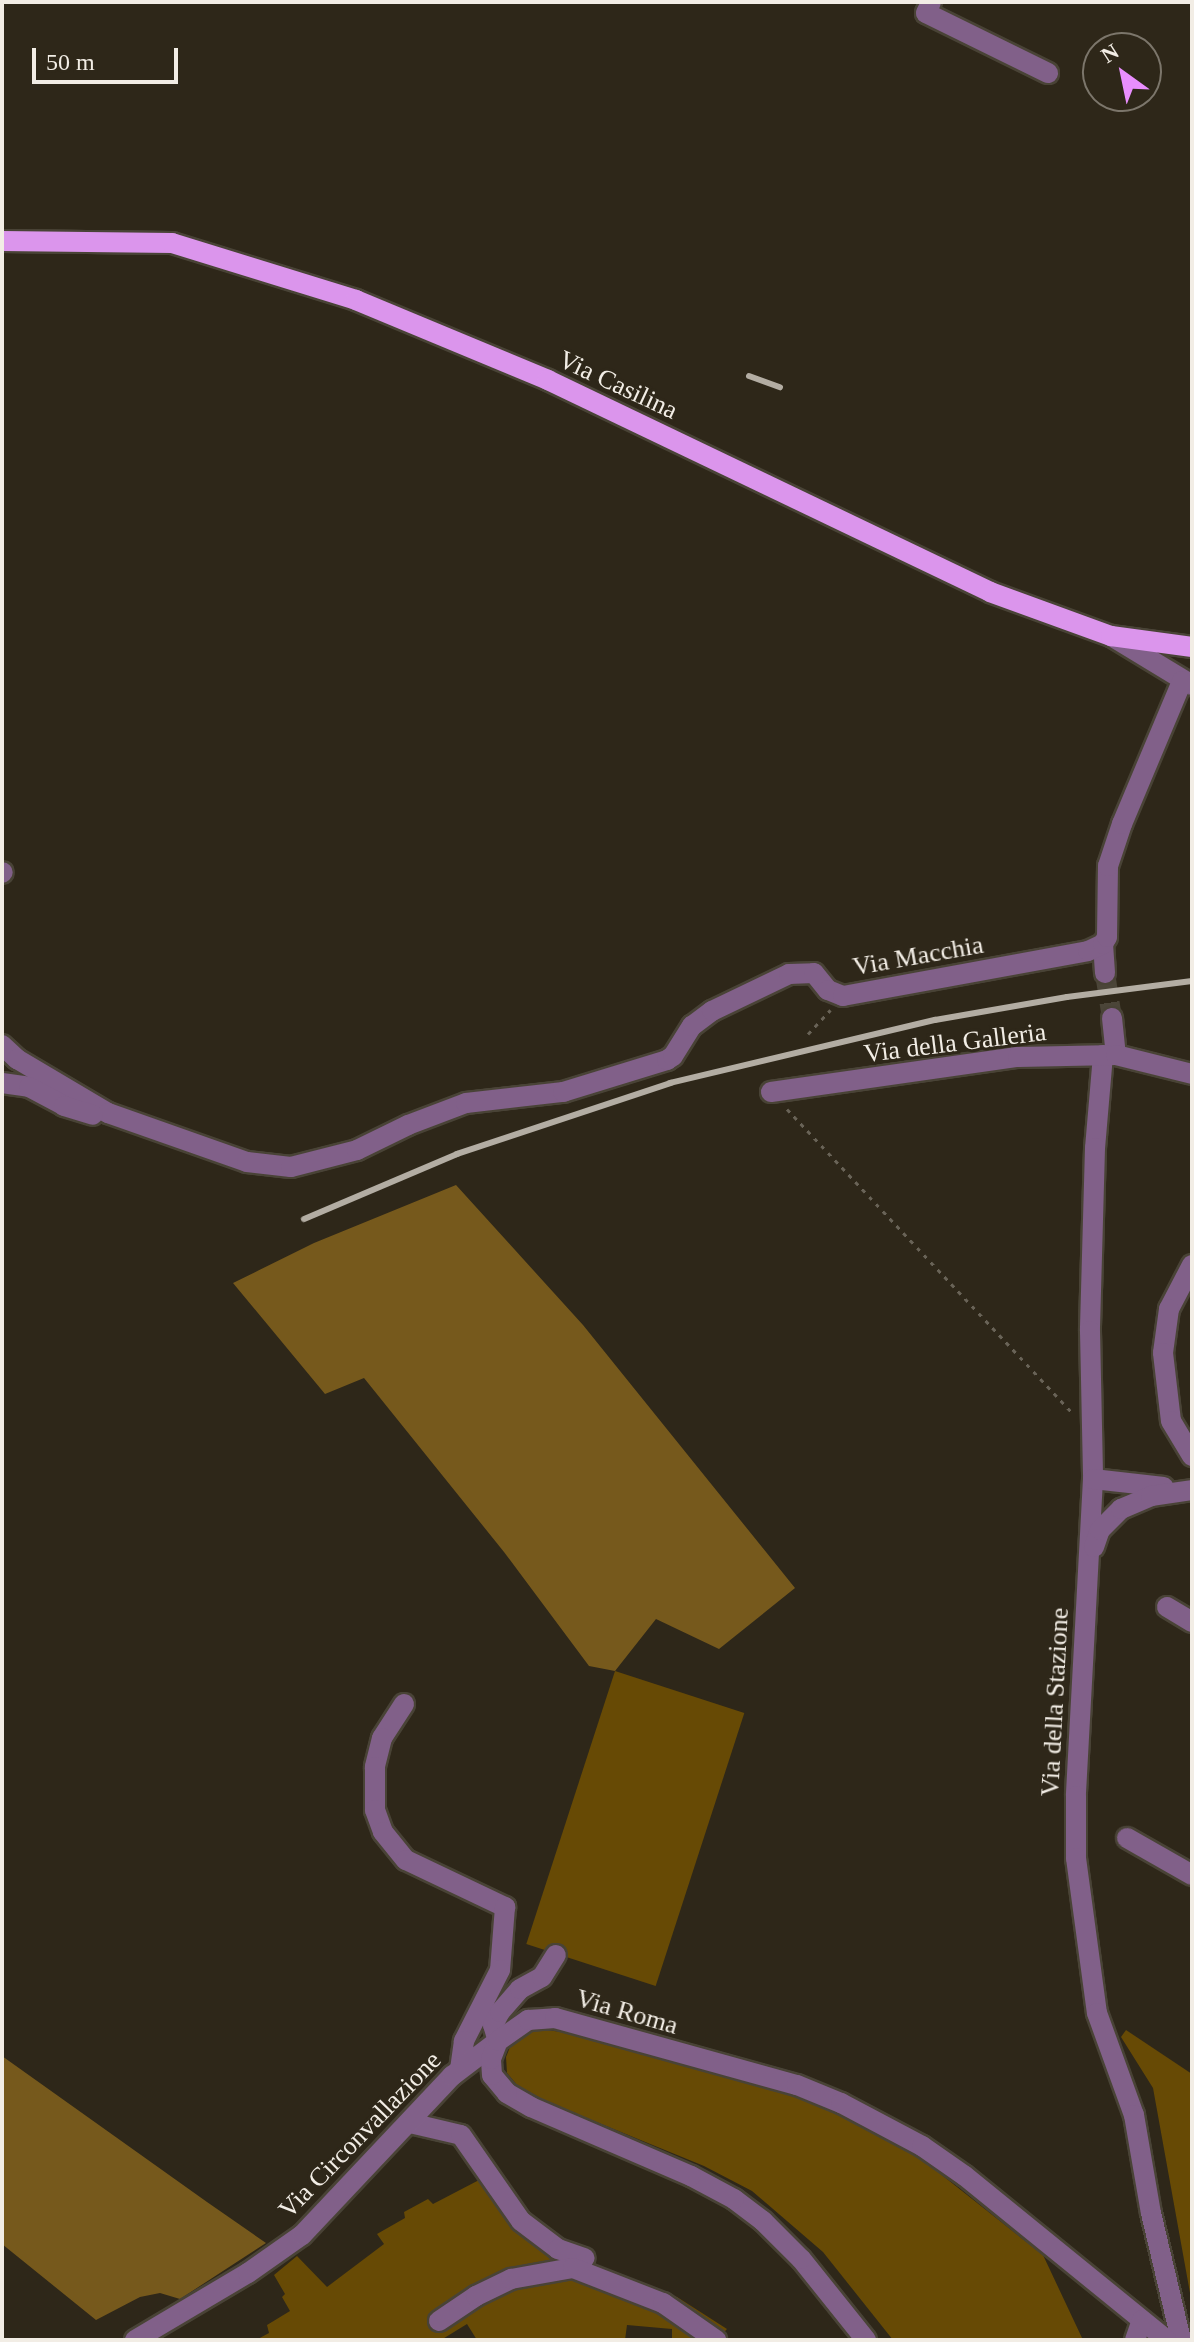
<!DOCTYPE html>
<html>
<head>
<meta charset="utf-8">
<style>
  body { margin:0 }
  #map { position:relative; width:1194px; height:2342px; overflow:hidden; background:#2e2719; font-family:Georgia,serif }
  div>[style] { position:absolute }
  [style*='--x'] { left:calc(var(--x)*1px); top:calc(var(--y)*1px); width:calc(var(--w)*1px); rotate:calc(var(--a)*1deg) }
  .green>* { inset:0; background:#674a05; transform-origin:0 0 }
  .forest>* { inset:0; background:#76591c }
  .minor-tunnel>* { height:20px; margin-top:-10px; transform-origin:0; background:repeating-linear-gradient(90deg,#4b4538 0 20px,transparent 0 30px) }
  .path>* { height:3px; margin-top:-1.5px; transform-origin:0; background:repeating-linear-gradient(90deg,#696357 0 4px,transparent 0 10px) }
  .roads { filter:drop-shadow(2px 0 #494336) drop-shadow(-2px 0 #494336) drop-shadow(0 2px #494336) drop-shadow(0 -2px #494336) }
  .minor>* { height:20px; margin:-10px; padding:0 10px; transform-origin:10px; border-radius:10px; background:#816089 }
  .major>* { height:20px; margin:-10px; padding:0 10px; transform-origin:10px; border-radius:10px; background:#db95ec }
  .rail>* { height:6px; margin:-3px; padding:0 3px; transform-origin:3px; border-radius:3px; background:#b3ada3 }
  span { translate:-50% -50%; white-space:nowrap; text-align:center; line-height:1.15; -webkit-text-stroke:6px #2e2719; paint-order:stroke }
  .street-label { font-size:26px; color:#f2ede5 }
  .frame { position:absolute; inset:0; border:4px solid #f2ede5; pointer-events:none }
  .north { position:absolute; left:1082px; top:32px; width:80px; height:80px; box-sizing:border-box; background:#2e2719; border:2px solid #7c766b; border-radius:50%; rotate:327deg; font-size:22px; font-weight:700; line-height:32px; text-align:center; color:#f2ede5 }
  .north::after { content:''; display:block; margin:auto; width:28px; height:36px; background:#e98efe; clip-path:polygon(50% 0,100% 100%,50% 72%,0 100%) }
  .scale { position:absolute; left:32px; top:48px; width:146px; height:36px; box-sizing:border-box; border:4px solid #f2ede5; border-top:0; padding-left:10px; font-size:24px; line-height:28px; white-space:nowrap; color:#f2ede5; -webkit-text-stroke:6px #2e2719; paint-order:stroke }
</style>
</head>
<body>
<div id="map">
  <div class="green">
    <div style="left:615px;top:1671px;width:136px;height:287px;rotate:18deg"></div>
    <div style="clip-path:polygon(536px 2029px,572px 2033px,796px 2096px,837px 2112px,909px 2149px,1043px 2255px,1083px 2340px,893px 2340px,823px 2252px,752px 2191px,704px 2166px,523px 2092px,507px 2073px,506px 2057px,512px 2042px)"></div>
    <div style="clip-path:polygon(1126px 2030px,1192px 2074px,1192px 2304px,1153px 2088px,1121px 2037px)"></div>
    <div style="clip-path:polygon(481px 2179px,509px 2220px,532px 2242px,677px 2297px,727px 2329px,717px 2340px,672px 2340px,672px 2329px,627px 2325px,625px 2340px,477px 2340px,467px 2324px,441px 2340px,256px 2340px,269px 2333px,267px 2325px,290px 2311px,282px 2297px,285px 2294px,274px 2275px,297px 2256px,327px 2287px,384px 2244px,377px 2234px,405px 2218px,404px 2212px,428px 2199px,433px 2204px)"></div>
  </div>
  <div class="forest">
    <div style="clip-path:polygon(456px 1185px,583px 1325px,795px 1588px,719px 1649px,656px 1619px,615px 1671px,589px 1666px,504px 1552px,364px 1378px,325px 1394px,233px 1283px,314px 1243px)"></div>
    <div style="clip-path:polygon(2px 2056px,207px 2202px,266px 2243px,180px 2299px,160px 2293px,140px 2297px,96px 2320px,2px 2244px)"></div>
  </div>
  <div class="minor-tunnel">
    <div style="--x:1105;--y:973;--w:46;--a:81.2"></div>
  </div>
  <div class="path">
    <div style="--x:808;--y:1034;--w:33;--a:-47"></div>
    <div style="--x:787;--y:1109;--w:416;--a:46.8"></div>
  </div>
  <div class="roads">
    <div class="minor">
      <div style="--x:931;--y:2;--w:12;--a:114"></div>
      <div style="--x:926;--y:13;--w:136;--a:26.2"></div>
      <div style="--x:1111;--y:636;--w:95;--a:31.2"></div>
      <div style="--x:2;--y:873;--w:1;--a:-45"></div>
      <div style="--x:1103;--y:944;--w:29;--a:86"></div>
      <div style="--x:1112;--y:1018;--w:37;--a:84"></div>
      <div style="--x:2;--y:1045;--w:21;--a:43"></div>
      <div style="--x:17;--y:1059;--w:106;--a:30.7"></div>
      <div style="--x:108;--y:1113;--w:147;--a:19.4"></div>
      <div style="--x:247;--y:1162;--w:44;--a:6.5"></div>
      <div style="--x:291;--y:1167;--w:68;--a:-14.4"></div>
      <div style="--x:357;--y:1150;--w:57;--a:-26.1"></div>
      <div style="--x:408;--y:1125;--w:62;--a:-20.8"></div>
      <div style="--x:466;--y:1103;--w:98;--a:-6.5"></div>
      <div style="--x:563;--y:1092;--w:109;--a:-17.1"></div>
      <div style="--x:667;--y:1060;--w:7;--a:-34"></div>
      <div style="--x:673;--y:1056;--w:36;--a:-58"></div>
      <div style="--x:692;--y:1026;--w:25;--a:-37"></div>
      <div style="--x:712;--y:1011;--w:85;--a:-25.7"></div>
      <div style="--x:789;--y:974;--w:25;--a:-2"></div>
      <div style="--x:814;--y:973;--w:22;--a:51"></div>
      <div style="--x:828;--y:990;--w:16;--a:22"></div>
      <div style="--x:843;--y:996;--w:249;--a:-10.4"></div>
      <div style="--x:1088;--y:951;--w:17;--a:-25"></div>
      <div style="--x:1103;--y:944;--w:8;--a:-60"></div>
      <div style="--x:1107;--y:937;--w:71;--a:-89.2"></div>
      <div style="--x:1108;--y:866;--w:44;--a:-71.6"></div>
      <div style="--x:1122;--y:824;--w:155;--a:-67.2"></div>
      <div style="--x:1103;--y:1055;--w:93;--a:94.9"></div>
      <div style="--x:1095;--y:1148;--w:183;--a:91.6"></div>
      <div style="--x:1090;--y:1331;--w:148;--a:88.8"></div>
      <div style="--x:1093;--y:1479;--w:317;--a:93.1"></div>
      <div style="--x:1076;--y:1796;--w:62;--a:90"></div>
      <div style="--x:1076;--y:1858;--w:156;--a:82.3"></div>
      <div style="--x:1097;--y:2013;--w:109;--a:70.1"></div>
      <div style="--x:1134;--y:2115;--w:99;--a:80.2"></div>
      <div style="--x:1151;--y:2213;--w:130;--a:76.7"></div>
      <div style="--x:2;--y:1083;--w:27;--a:8"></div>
      <div style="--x:29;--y:1087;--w:40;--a:28"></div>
      <div style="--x:64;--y:1106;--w:30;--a:17"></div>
      <div style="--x:771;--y:1092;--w:249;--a:-8.1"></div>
      <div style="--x:1018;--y:1057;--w:98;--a:-1.2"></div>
      <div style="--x:1116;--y:1055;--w:78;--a:14"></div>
      <div style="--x:1192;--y:1265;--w:50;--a:117.6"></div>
      <div style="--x:1169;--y:1309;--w:44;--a:97.8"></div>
      <div style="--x:1163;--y:1353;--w:68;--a:83.3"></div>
      <div style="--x:1171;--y:1421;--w:41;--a:59"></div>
      <div style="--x:1093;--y:1479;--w:71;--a:6.4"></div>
      <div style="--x:1094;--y:1547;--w:18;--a:-71"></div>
      <div style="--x:1100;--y:1530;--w:30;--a:-45"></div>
      <div style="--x:1121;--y:1509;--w:33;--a:-23"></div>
      <div style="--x:1151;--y:1496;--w:41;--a:-8.3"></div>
      <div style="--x:1167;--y:1607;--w:29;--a:31"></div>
      <div style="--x:404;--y:1704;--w:40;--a:122.9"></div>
      <div style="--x:382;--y:1738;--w:30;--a:104"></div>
      <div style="--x:375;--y:1767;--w:43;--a:90"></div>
      <div style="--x:375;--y:1810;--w:23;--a:70"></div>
      <div style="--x:383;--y:1832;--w:36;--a:51"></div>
      <div style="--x:406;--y:1860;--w:110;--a:25.4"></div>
      <div style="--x:505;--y:1907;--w:63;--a:94.5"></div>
      <div style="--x:500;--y:1970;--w:80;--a:116.9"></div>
      <div style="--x:464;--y:2041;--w:28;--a:98"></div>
      <div style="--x:1127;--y:1838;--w:75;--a:29.6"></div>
      <div style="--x:498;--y:2041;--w:17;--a:-107"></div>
      <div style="--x:493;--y:2025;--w:15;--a:-62"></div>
      <div style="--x:500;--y:2012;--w:30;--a:-49"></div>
      <div style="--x:520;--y:1989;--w:25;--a:-29"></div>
      <div style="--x:542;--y:1977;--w:26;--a:-58"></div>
      <div style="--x:410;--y:2123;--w:52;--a:13.2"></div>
      <div style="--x:461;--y:2135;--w:105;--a:55.1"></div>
      <div style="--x:521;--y:2221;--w:46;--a:37.1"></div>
      <div style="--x:558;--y:2249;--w:28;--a:19"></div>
      <div style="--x:439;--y:2321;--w:45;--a:-34"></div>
      <div style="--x:476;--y:2296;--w:39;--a:-26"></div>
      <div style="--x:511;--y:2279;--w:63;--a:-10.1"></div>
      <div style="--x:573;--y:2268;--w:97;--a:21.3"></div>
      <div style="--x:663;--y:2303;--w:65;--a:34.9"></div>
      <div style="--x:135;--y:2340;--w:131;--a:-30.7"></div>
      <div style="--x:248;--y:2273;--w:66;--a:-35.1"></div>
      <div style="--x:302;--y:2235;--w:219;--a:-46.7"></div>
      <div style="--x:452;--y:2076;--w:58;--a:-37.3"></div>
      <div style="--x:866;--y:2340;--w:104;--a:-128.7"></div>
      <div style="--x:801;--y:2259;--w:54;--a:-135"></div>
      <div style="--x:763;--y:2221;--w:36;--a:-143"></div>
      <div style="--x:734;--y:2199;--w:49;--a:-151.9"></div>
      <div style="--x:691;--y:2176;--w:174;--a:-156.7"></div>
      <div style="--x:531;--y:2107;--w:28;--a:-150"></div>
      <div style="--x:507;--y:2093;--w:23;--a:-130"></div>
      <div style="--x:492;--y:2075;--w:16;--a:-94"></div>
      <div style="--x:491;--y:2059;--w:19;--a:-69"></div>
      <div style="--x:498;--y:2041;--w:37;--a:-35"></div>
      <div style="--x:528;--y:2020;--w:27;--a:-4"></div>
      <div style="--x:555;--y:2018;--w:251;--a:15.5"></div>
      <div style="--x:797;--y:2085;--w:48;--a:22.2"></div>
      <div style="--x:841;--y:2103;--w:92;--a:28"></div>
      <div style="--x:922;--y:2146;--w:52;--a:34.9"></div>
      <div style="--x:965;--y:2176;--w:260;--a:39.1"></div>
      <div style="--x:1135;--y:2340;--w:21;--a:-71"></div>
    </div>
    <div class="major">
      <div style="--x:2;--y:241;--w:170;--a:0.7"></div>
      <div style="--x:172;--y:243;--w:193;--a:17.2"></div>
      <div style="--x:356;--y:300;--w:208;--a:22.6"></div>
      <div style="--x:548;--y:380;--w:490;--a:25.6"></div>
      <div style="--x:990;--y:592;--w:129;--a:20"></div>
      <div style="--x:1111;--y:636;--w:82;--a:7.7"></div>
    </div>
  </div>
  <div class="rail">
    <div style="--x:749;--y:376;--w:33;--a:20"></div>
    <div style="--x:304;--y:1219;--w:166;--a:-23"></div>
    <div style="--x:457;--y:1154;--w:225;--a:-18.4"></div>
    <div style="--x:670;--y:1083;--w:272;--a:-13.4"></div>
    <div style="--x:935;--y:1020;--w:134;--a:-9.9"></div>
    <div style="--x:1067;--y:997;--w:126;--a:-7.3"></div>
  </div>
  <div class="street-label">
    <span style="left:618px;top:385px;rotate:25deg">Via Casilina</span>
    <span style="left:918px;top:956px;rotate:-10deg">Via Macchia</span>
    <span style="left:955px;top:1043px;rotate:-7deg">Via della Galleria</span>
    <span style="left:1055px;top:1702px;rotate:-87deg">Via della Stazione</span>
    <span style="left:627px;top:2012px;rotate:16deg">Via Roma</span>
    <span style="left:360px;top:2135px;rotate:-46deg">Via Circonvallazione</span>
  </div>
  <div class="frame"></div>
  <div class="north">N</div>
  <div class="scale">50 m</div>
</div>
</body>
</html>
